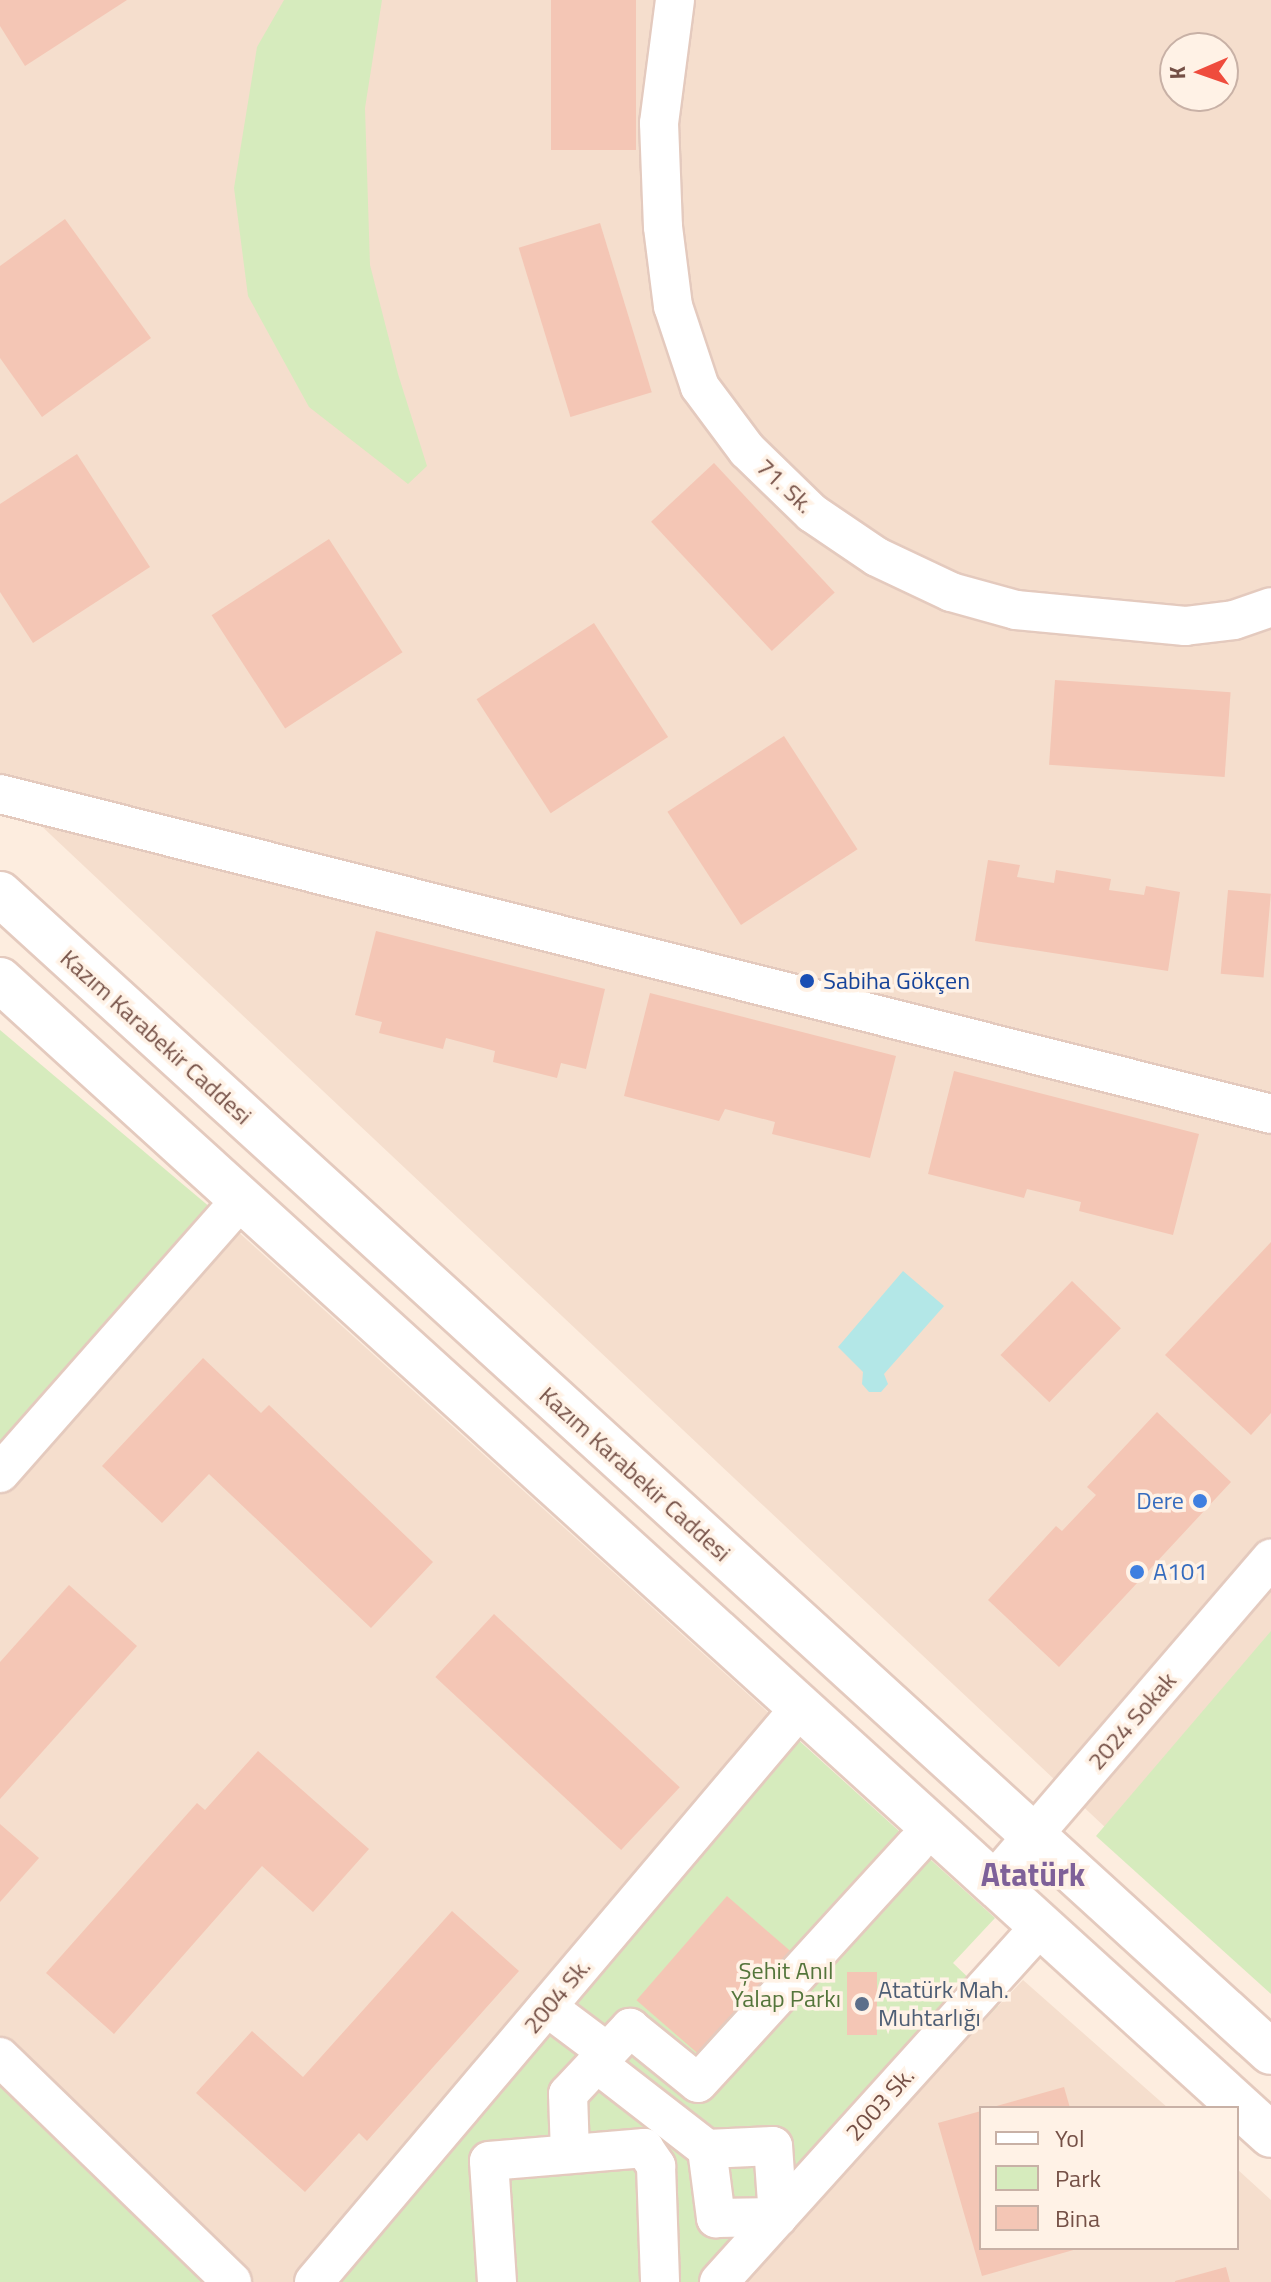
<!DOCTYPE html>
<html>
<head>
<meta charset="utf-8">
<style>
  body { margin:0 }
  #map { position:relative; width:1271px; height:2282px; overflow:hidden; background:#fdeddf; font-family:"Titillium Web",sans-serif }
  div>[style] { position:absolute }
  [style*='--x'] { left:calc(var(--x)*1px); top:calc(var(--y)*1px); width:calc(var(--w)*1px); rotate:calc(var(--a)*1deg) }
  .residential>* { inset:0; background:#f5decd }
  .green>* { inset:0; background:#d6ebbd }
  .water>* { inset:0; background:#b3e7e7 }
  .building>* { inset:0; background:#f4c6b5; transform-origin:0 0 }
  .roads { filter:drop-shadow(2px 0 #e4cabe) drop-shadow(-2px 0 #e4cabe) drop-shadow(0 2px #e4cabe) drop-shadow(0 -2px #e4cabe) }
  .street>* { height:38px; margin:-19px; padding:0 19px; transform-origin:19px; border-radius:19px; background:#fff }
  .secondary>* { height:44px; margin:-22px; padding:0 22px; transform-origin:22px; border-radius:22px; background:#fff }
  .dots>* { width:22px; height:22px; translate:-50% -50%; box-sizing:border-box; border:4px solid #fff2e6; border-radius:50% }
  span { translate:-50% -50%; white-space:nowrap; text-align:center; line-height:1.15; -webkit-text-stroke:7px #fff2e6; paint-order:stroke }
  .street-label { font-size:24px; color:#755046 }
  .transit-label { font-size:24px; color:#164399 }
  .left { translate:0 -50%; text-align:left }
  .shop-label { font-size:24px; color:#366cbe }
  .right { translate:-100% -50%; text-align:right }
  .park-label { font-size:24px; color:#54753b }
  .service-label { font-size:24px; color:#4e5e75 }
  .district-label { font-size:32px; color:#7e6199; font-weight:700 }
  .legend { position:absolute; left:979px; top:2106px; width:260px; height:144px; box-sizing:border-box; background:#fff2e6; border:2px solid #c8b1a6; margin:0; padding:10px 14px; list-style:none; font-size:24px; color:#755046 }
  .legend li { display:flex; align-items:center; gap:16px; height:40px }
  .legend b { width:40px; border:2px solid #c8b1a6 }
  .north { position:absolute; left:1159px; top:32px; width:80px; height:80px; box-sizing:border-box; background:#fff2e6; border:2px solid #c8b1a6; border-radius:50%; rotate:268deg; font-size:22px; font-weight:700; line-height:32px; text-align:center; color:#755046 }
  .north::after { content:''; display:block; margin:auto; width:28px; height:36px; background:#ef4c3d; clip-path:polygon(50% 0,100% 100%,50% 72%,0 100%) }
</style>
</head>
<body>
<div id="map">
  <div class="residential">
    <div style="clip-path:polygon(evenodd,0 0,1271px 0,1271px 1635px,1107px 1829px,0 787px,0 0,1175px 48px,1223px 48px,1223px 96px,1175px 96px,1175px 48px)"></div>
    <div style="clip-path:polygon(224px 1219px,784px 1727px,314px 2282px,0 2282px,0 1473px)"></div>
    <div style="clip-path:polygon(1023px 1980px,1168px 2108px,981px 2108px,981px 2248px,1237px 2248px,1237px 2169px,1271px 2200px,1271px 2282px,734px 2282px)"></div>
  </div>
  <div class="green">
    <div style="clip-path:polygon(284px 0,382px 0,365px 108px,370px 265px,398px 374px,427px 466px,408px 484px,309px 407px,248px 296px,234px 188px,257px 47px)"></div>
    <div style="clip-path:polygon(0 1030px,224px 1219px,0 1473px)"></div>
    <div style="clip-path:polygon(1271px 1631px,1271px 1994px,1096px 1836px)"></div>
    <div style="clip-path:polygon(784px 1727px,995px 1918px,953px 1963px,998px 2006px,734px 2282px,314px 2282px)"></div>
    <div style="clip-path:polygon(0 2060px,225px 2282px,0 2282px)"></div>
  </div>
  <div class="water">
    <div style="clip-path:polygon(903px 1271px,944px 1306px,884px 1374px,888px 1384px,881px 1392px,869px 1392px,862px 1384px,863px 1372px,838px 1347px)"></div>
  </div>
  <div class="building">
    <div style="clip-path:polygon(0 0,127px 0,25px 66px,0 26px)"></div>
    <div style="left:551px;top:0;width:85px;height:150px"></div>
    <div style="clip-path:polygon(65px 219px,151px 338px,42px 417px,0 358px,0 266px)"></div>
    <div style="left:600px;top:223px;width:177px;height:85px;rotate:73deg"></div>
    <div style="clip-path:polygon(77px 454px,150px 567px,33px 643px,0 592px,0 504px)"></div>
    <div style="left:714px;top:463px;width:177px;height:86px;rotate:47deg"></div>
    <div style="left:329px;top:539px;width:135px;height:140px;rotate:57deg"></div>
    <div style="left:594px;top:623px;width:136px;height:140px;rotate:57deg"></div>
    <div style="left:1055px;top:680px;width:176px;height:85px;rotate:4deg"></div>
    <div style="left:784px;top:736px;width:135px;height:139px;rotate:57deg"></div>
    <div style="clip-path:polygon(988px 860px,1020px 865px,1017px 877px,1054px 883px,1056px 870px,1111px 879px,1109px 890px,1144px 895px,1146px 886px,1180px 892px,1168px 971px,975px 941px)"></div>
    <div style="left:1228px;top:890px;width:43px;height:84px;rotate:5deg"></div>
    <div style="clip-path:polygon(376px 931px,605px 989px,586px 1069px,561px 1063px,557px 1078px,493px 1062px,495px 1051px,446px 1038px,443px 1049px,379px 1033px,382px 1022px,355px 1015px)"></div>
    <div style="clip-path:polygon(650px 993px,896px 1056px,870px 1158px,772px 1134px,775px 1122px,725px 1109px,719px 1121px,624px 1096px)"></div>
    <div style="clip-path:polygon(954px 1071px,1199px 1134px,1173px 1235px,1079px 1211px,1081px 1202px,1027px 1189px,1024px 1198px,928px 1174px)"></div>
    <div style="clip-path:polygon(1271px 1242px,1271px 1413px,1251px 1435px,1165px 1355px)"></div>
    <div style="left:1072px;top:1281px;width:68px;height:103px;rotate:44deg"></div>
    <div style="clip-path:polygon(203px 1358px,261px 1413px,269px 1405px,433px 1562px,371px 1628px,209px 1474px,162px 1523px,102px 1466px)"></div>
    <div style="clip-path:polygon(1157px 1412px,1231px 1482px,1059px 1667px,988px 1600px,1056px 1526px,1062px 1531px,1096px 1495px,1087px 1487px)"></div>
    <div style="clip-path:polygon(69px 1585px,137px 1646px,0 1799px,0 1662px)"></div>
    <div style="left:494px;top:1614px;width:254px;height:86px;rotate:43deg"></div>
    <div style="clip-path:polygon(258px 1751px,369px 1849px,313px 1912px,262px 1866px,114px 2034px,46px 1973px,197px 1803px,205px 1810px)"></div>
    <div style="clip-path:polygon(0 1824px,39px 1858px,0 1902px)"></div>
    <div style="left:727px;top:1896px;width:84px;height:138px;rotate:41deg"></div>
    <div style="clip-path:polygon(452px 1911px,519px 1971px,367px 2141px,359px 2133px,305px 2192px,196px 2093px,252px 2031px,303px 2077px)"></div>
    <div style="left:877px;top:1972px;width:63px;height:30px;rotate:90deg"></div>
    <div style="clip-path:polygon(1064px 2087px,1070px 2108px,993px 2108px,993px 2107px)"></div>
    <div style="clip-path:polygon(981px 2111px,981px 2248px,1077px 2249px,982px 2276px,938px 2123px)"></div>
    <div style="clip-path:polygon(1226px 2267px,1230px 2282px,1175px 2282px,1175px 2281px)"></div>
  </div>
  <div class="roads">
    <div class="street">
      <div style="--x:675;--y:0;--w:124;--a:97.4"></div>
      <div style="--x:659;--y:123;--w:104;--a:87.8"></div>
      <div style="--x:663;--y:227;--w:80;--a:82.8"></div>
      <div style="--x:673;--y:306;--w:85;--a:71.6"></div>
      <div style="--x:700;--y:387;--w:79;--a:53.3"></div>
      <div style="--x:747;--y:450;--w:91;--a:44.1"></div>
      <div style="--x:812;--y:513;--w:78;--a:34.1"></div>
      <div style="--x:877;--y:557;--w:82;--a:25.3"></div>
      <div style="--x:951;--y:592;--w:67;--a:15.5"></div>
      <div style="--x:1016;--y:610;--w:170;--a:5.4"></div>
      <div style="--x:1185;--y:626;--w:49;--a:-7"></div>
      <div style="--x:1234;--y:620;--w:39;--a:-19"></div>
      <div style="--x:0;--y:794;--w:1311;--a:14.13"></div>
      <div style="--x:0;--y:1473;--w:364;--a:-48.6"></div>
      <div style="--x:992;--y:1883;--w:428;--a:-49.3"></div>
      <div style="--x:547;--y:2007;--w:75;--a:36.9"></div>
      <div style="--x:0;--y:2057;--w:323;--a:44.1"></div>
      <div style="--x:596;--y:2063;--w:140;--a:37.8"></div>
      <div style="--x:707;--y:2149;--w:70;--a:82.6"></div>
      <div style="--x:716;--y:2218;--w:62;--a:-0.9"></div>
      <div style="--x:778;--y:2217;--w:71;--a:-94"></div>
      <div style="--x:773;--y:2146;--w:66;--a:177.4"></div>
      <div style="--x:570;--y:2154;--w:60;--a:-91.9"></div>
      <div style="--x:568;--y:2094;--w:91;--a:-46.8"></div>
      <div style="--x:630;--y:2028;--w:87;--a:39"></div>
      <div style="--x:698;--y:2083;--w:322;--a:-47.6"></div>
      <div style="--x:314;--y:2282;--w:751;--a:-49.75"></div>
      <div style="--x:497;--y:2282;--w:121;--a:-93.8"></div>
      <div style="--x:489;--y:2161;--w:156;--a:-4.8"></div>
      <div style="--x:644;--y:2148;--w:22;--a:56"></div>
      <div style="--x:656;--y:2166;--w:116;--a:88"></div>
      <div style="--x:719;--y:2282;--w:479;--a:-47.9"></div>
    </div>
    <div class="secondary">
      <div style="--x:0;--y:894;--w:1719;--a:42.34"></div>
      <div style="--x:0;--y:980;--w:1717;--a:42.26"></div>
    </div>
  </div>
  <div class="dots">
    <div style="left:807px;top:981px;background:#1a4fb4"></div>
    <div style="left:1200px;top:1501px;background:#3f7fe0"></div>
    <div style="left:1137px;top:1572px;background:#3f7fe0"></div>
    <div style="left:862px;top:2004px;background:#5c6f8a"></div>
  </div>
  <div class="street-label">
    <span style="left:785px;top:486px;rotate:43deg">71. Sk.</span>
    <span style="left:156px;top:1037px;rotate:42deg">Kazım Karabekir Caddesi</span>
    <span style="left:635px;top:1474px;rotate:42deg">Kazım Karabekir Caddesi</span>
    <span style="left:1132px;top:1721px;rotate:-49deg">2024 Sokak</span>
    <span style="left:557px;top:1996px;rotate:-50deg">2004 Sk.</span>
    <span style="left:880px;top:2104px;rotate:-48deg">2003 Sk.</span>
  </div>
  <div class="transit-label">
    <span class="left" style="left:823px;top:981px">Sabiha Gökçen</span>
  </div>
  <div class="shop-label">
    <span class="right" style="left:1184px;top:1501px">Dere</span>
    <span class="left" style="left:1153px;top:1572px">A101</span>
  </div>
  <div class="park-label">
    <span style="left:786px;top:1985px">Şehit Anıl<br>Yalap Parkı</span>
  </div>
  <div class="service-label">
    <span class="left" style="left:878px;top:2004px">Atatürk Mah.<br>Muhtarlığı</span>
  </div>
  <div class="district-label">
    <span style="left:1033px;top:1874px">Atatürk</span>
  </div>
  <ul class="legend">
  <li><b style="height:10px;background:#fff"></b>Yol</li>
  <li><b style="height:22px;background:#d6ebbd"></b>Park</li>
  <li><b style="height:22px;background:#f4c6b5"></b>Bina</li>
  </ul>
  <div class="north">K</div>
</div>
</body>
</html>
